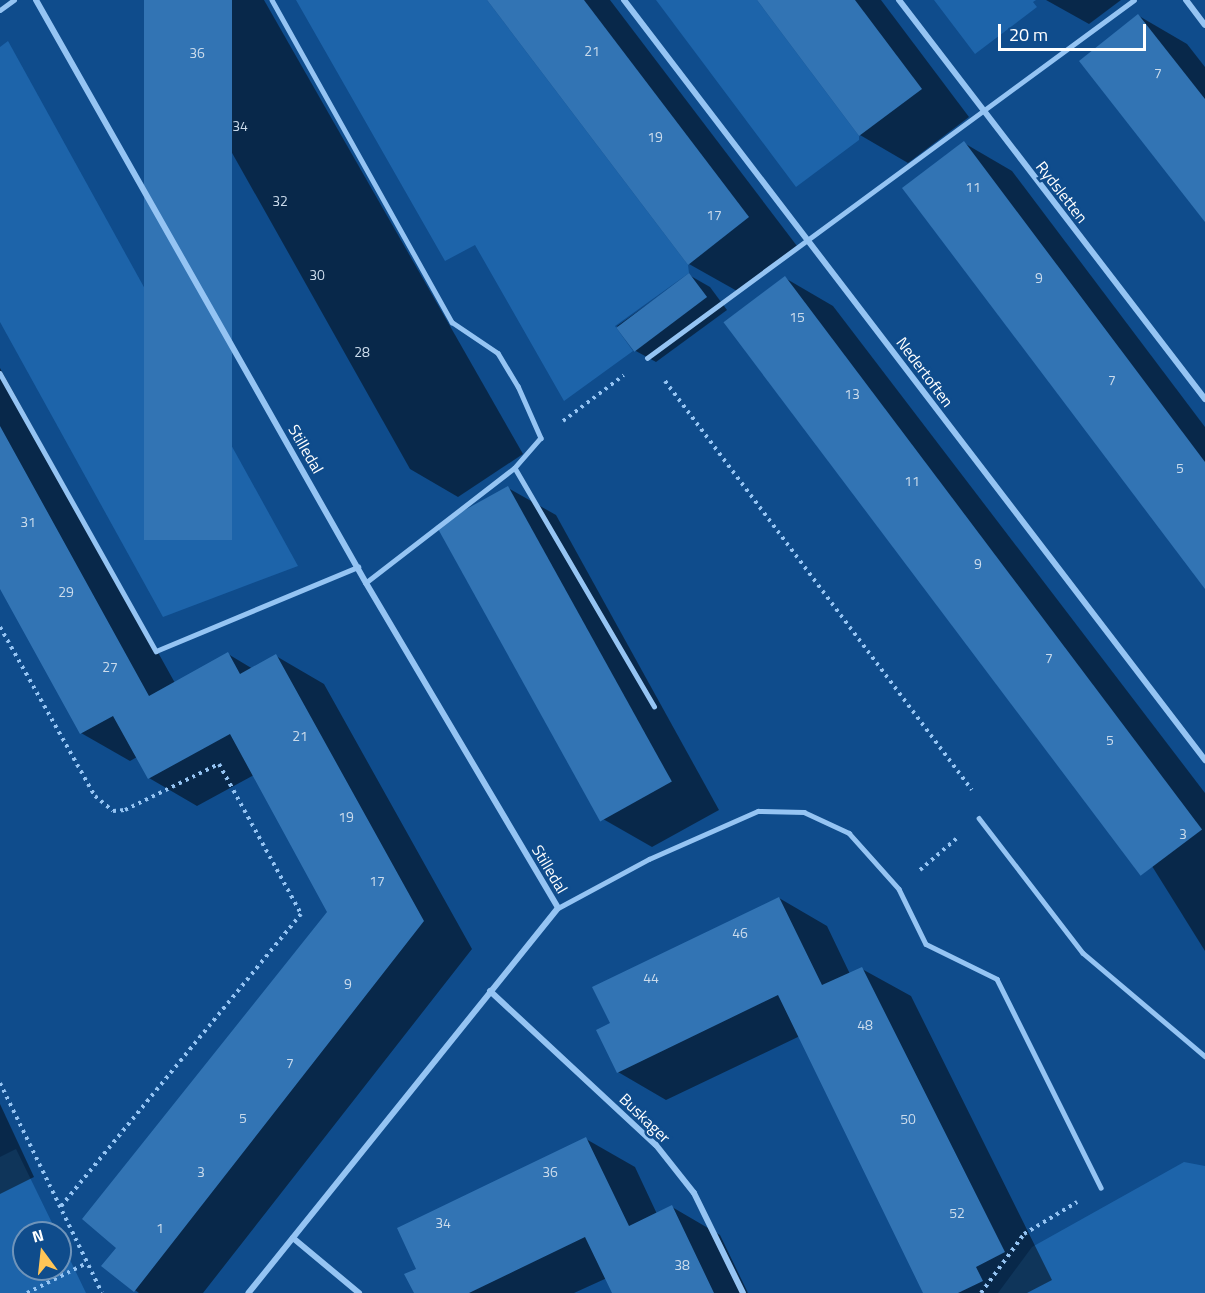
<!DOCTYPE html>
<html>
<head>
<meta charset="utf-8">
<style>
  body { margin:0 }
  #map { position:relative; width:1205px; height:1293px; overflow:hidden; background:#0f4c8c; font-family:"Titillium Web",sans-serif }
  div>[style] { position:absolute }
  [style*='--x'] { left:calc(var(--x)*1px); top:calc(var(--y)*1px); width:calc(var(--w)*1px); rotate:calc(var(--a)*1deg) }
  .green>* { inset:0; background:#1d64aa }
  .shadow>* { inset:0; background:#0007 }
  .building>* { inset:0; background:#3274b4; transform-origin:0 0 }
  .path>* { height:4px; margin-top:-2px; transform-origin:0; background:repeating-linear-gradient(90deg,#95c4f3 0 3px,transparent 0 7.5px) }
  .service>* { height:4.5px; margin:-2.25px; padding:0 2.25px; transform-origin:2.25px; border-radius:2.25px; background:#95c4f3 }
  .minor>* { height:6px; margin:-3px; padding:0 3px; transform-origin:3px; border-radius:3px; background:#95c4f3 }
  span { translate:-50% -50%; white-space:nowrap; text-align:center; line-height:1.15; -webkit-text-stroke:5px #0f4c8c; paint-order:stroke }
  .number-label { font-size:14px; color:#ccdcec }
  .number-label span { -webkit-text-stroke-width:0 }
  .street-label { font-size:16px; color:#fff }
  .north { position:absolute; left:12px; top:1221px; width:60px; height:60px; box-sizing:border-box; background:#0f4c8c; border:2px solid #6f94ba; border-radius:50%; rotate:345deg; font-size:16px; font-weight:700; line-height:24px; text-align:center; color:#fff }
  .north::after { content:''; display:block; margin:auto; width:21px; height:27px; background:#ffc557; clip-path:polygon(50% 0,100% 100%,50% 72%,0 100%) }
  .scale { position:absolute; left:998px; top:24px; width:148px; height:27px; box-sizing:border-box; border:3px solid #fff; border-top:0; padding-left:8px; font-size:18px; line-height:21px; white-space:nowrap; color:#fff; -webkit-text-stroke:4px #0f4c8c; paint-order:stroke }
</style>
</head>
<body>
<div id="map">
  <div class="green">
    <div style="clip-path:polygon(296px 0,487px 0,688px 265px,689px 273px,615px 326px,633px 351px,564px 401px,475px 245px,445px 261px)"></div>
    <div style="clip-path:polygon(656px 0,757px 0,859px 136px,859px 140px,796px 187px)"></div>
    <div style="clip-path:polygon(934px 0,1036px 0,1033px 2px,1037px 7px,975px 54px)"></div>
    <div style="clip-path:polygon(8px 41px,298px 566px,163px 617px,0 322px,0 47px)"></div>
    <div style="clip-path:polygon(16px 1149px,57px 1233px,24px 1233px,24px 1269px,60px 1269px,60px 1239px,86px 1293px,0 1293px,0 1157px)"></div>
    <div style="clip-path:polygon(1184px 1162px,1205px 1166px,1205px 1293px,998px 1293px,1032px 1247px)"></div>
  </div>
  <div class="shadow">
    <div style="clip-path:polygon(146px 0,264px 0,523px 454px,458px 497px,410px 469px)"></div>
    <div style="clip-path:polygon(488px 0,610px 0,797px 246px,737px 291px,689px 264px)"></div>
    <div style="clip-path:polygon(759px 0,881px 0,969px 117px,908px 163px,860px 135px)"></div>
    <div style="clip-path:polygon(1046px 0,1121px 0,1089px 24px)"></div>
    <div style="clip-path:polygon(1139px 16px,1187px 44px,1205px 67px,1205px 220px)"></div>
    <div style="clip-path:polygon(964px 143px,1012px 171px,1205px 427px,1205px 587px)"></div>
    <div style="clip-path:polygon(689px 275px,710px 287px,727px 310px,656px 362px,634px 350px,617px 326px)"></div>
    <div style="clip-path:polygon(785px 278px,833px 306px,1205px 793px,1205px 951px)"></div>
    <div style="clip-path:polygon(0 368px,175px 683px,228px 654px,253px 669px,276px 656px,324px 684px,472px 949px,203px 1293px,139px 1293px,103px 1266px,119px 1248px,329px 913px,254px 775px,197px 806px,149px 778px,137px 757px,130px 761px,81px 733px,0 586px)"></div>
    <div style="clip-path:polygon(508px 488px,556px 515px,719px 810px,652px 847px,603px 819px)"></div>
    <div style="clip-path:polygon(779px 898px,827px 926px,850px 974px,862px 969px,911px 996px,1052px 1280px,1027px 1293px,925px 1293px,800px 1036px,666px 1100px,618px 1072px,612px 1024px)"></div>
    <div style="clip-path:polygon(0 1104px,34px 1177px,0 1194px)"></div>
    <div style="clip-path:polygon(586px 1139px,635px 1167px,657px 1214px,672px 1207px,720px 1235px,748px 1293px,614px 1293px,607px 1278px,574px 1293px,415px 1293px,418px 1269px)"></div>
  </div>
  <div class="building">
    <div style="left:144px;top:0;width:88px;height:540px"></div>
    <div style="clip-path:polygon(487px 0,584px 0,749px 217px,688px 265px)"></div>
    <div style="clip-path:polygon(757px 0,855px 0,922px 89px,859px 136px)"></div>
    <div style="clip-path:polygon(1138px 14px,1205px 99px,1205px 222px,1079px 61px)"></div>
    <div style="clip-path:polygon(964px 141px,1205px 462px,1205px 589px,902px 188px)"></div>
    <div style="left:689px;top:273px;width:30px;height:91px;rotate:53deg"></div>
    <div style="left:785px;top:276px;width:693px;height:77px;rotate:53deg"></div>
    <div style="clip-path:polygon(0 426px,149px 696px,228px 652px,240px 674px,276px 654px,424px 921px,134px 1292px,101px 1266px,116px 1248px,82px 1219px,327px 912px,230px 734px,148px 779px,113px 716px,80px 734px,0 589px)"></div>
    <div style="left:508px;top:486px;width:338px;height:82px;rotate:61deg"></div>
    <div style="clip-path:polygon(779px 897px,822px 985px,862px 967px,1005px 1252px,976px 1267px,983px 1281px,958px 1293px,923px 1293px,778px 995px,617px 1073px,596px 1030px,610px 1023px,592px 987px)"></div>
    <div style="clip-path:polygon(586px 1137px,629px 1226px,672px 1205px,714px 1293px,612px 1293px,585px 1237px,469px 1293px,414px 1293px,404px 1274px,416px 1269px,397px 1228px)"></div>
  </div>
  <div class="path">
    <div style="--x:665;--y:381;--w:511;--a:53.11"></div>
    <div style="--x:563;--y:421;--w:76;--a:-37"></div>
    <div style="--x:0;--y:627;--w:194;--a:60.7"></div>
    <div style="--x:95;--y:796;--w:23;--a:40"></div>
    <div style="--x:113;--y:811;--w:12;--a:-5"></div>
    <div style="--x:125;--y:810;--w:105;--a:-26.1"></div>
    <div style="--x:219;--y:764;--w:171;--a:61.3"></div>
    <div style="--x:301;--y:914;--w:379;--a:129.4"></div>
    <div style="--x:920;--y:870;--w:49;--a:-40.9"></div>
    <div style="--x:0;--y:1083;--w:233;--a:64.1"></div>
    <div style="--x:27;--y:1293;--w:67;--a:-26.6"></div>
    <div style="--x:981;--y:1293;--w:73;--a:-53.9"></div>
    <div style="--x:1024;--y:1234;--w:62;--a:-31.1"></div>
  </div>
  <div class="service">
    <div style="--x:272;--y:0;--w:369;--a:60.8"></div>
    <div style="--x:452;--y:322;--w:55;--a:34"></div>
    <div style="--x:498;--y:353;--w:39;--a:59"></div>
    <div style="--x:518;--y:386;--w:57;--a:66.1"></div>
    <div style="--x:541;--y:438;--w:40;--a:131"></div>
    <div style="--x:515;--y:468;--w:188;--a:142.3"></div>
    <div style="--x:0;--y:10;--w:17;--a:-36"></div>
    <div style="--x:647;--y:358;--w:604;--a:-36.32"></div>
    <div style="--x:0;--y:373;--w:319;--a:60.7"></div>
    <div style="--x:156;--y:651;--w:219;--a:-22.6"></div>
    <div style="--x:515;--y:468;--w:276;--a:59.7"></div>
    <div style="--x:979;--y:818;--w:170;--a:52.4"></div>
    <div style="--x:1083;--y:953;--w:160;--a:40.2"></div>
    <div style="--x:558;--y:908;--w:103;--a:-28.3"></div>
    <div style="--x:649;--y:859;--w:119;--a:-23.8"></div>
    <div style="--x:758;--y:811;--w:46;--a:1.2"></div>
    <div style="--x:804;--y:812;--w:50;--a:25"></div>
    <div style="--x:849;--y:833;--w:75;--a:48.2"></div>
    <div style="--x:899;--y:889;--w:61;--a:63.9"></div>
    <div style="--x:926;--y:944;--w:79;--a:26.2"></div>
    <div style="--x:997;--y:979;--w:233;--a:63.5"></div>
  </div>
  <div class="minor">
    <div style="--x:36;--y:0;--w:670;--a:60.49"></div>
    <div style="--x:366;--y:583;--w:377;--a:59.4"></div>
    <div style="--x:558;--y:908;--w:494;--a:128.8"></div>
    <div style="--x:624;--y:0;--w:957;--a:52.6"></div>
    <div style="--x:899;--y:0;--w:503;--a:52.51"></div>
    <div style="--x:1186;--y:0;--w:31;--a:53"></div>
    <div style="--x:490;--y:991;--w:226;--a:42.9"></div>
    <div style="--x:656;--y:1145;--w:61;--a:51.6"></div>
    <div style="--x:694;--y:1193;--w:111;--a:63.9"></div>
    <div style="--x:293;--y:1238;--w:86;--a:39.8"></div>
  </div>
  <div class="number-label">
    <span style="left:592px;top:51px">21</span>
    <span style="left:197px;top:53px">36</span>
    <span style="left:1158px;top:73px">7</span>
    <span style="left:240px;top:126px">34</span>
    <span style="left:655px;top:137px">19</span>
    <span style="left:973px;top:187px">11</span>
    <span style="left:280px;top:201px">32</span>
    <span style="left:714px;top:215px">17</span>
    <span style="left:317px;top:275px">30</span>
    <span style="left:1039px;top:278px">9</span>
    <span style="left:797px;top:317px">15</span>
    <span style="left:362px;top:352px">28</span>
    <span style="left:1112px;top:380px">7</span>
    <span style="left:852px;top:394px">13</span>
    <span style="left:1180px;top:468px">5</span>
    <span style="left:912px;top:481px">11</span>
    <span style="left:28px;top:522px">31</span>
    <span style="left:978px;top:564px">9</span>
    <span style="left:66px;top:592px">29</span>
    <span style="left:1049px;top:658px">7</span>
    <span style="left:110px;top:667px">27</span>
    <span style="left:300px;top:736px">21</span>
    <span style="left:1110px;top:740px">5</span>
    <span style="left:346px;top:817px">19</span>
    <span style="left:1183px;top:834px">3</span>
    <span style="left:377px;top:881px">17</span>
    <span style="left:740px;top:933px">46</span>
    <span style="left:651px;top:978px">44</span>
    <span style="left:348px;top:984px">9</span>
    <span style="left:865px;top:1025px">48</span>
    <span style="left:290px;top:1063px">7</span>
    <span style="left:243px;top:1118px">5</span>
    <span style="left:908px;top:1119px">50</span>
    <span style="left:201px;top:1172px">3</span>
    <span style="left:550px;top:1172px">36</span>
    <span style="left:957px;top:1213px">52</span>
    <span style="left:443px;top:1223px">34</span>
    <span style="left:160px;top:1228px">1</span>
    <span style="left:682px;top:1265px">38</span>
  </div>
  <div class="street-label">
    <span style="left:1062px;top:192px;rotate:52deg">Rydsletten</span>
    <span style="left:925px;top:372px;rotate:53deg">Nedertoften</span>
    <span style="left:306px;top:449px;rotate:60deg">Stilledal</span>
    <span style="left:550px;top:869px;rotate:59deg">Stilledal</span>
    <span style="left:645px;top:1118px;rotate:44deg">Buskager</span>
  </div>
  <div class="north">N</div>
  <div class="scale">20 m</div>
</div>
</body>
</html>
